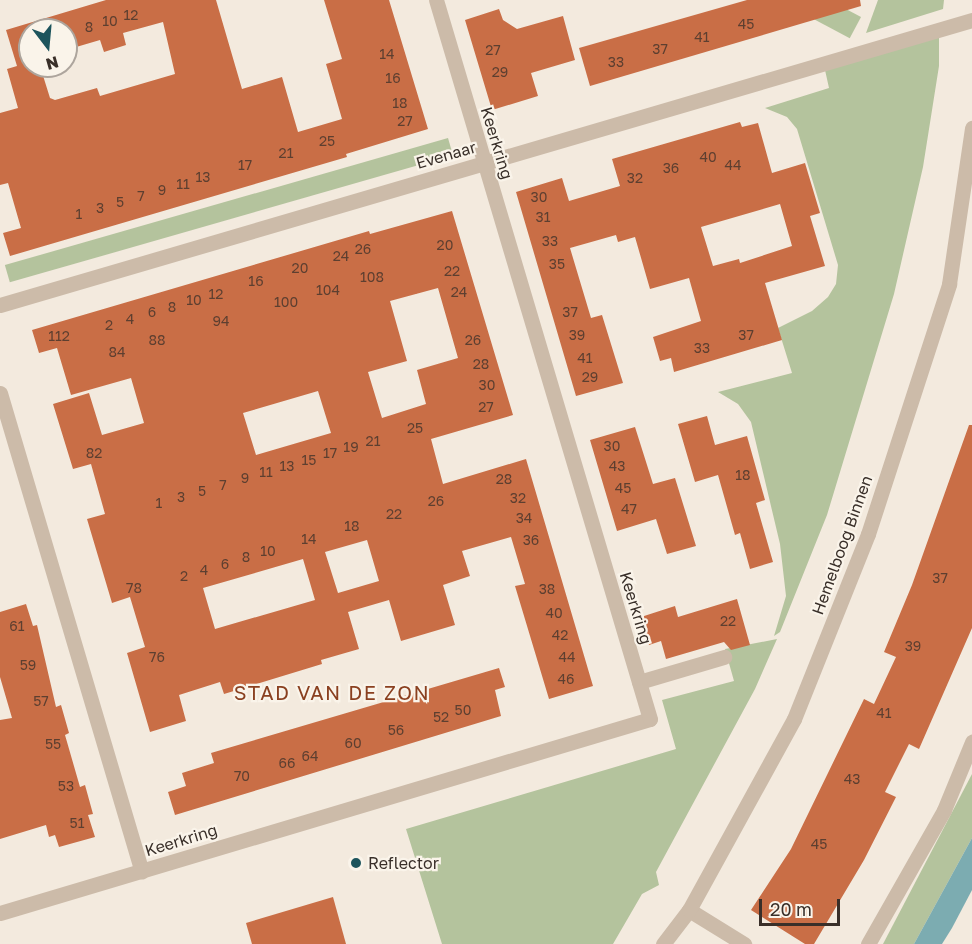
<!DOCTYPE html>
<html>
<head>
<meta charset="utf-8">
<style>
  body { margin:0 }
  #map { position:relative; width:972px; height:944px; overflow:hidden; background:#f3eade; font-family:"Golos Text",sans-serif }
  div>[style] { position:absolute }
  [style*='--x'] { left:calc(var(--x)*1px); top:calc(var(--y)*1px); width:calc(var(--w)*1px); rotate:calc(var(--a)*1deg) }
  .green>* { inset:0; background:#b4c39d; transform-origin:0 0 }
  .water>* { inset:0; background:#7cacb1 }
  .building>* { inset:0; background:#c96e46 }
  .minor>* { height:15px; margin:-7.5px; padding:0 7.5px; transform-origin:7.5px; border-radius:7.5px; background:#ccbba9 }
  .dots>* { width:16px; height:16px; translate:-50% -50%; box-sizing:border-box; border:3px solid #faf4ea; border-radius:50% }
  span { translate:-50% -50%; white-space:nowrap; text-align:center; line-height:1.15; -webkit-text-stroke:4.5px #faf4ea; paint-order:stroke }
  .number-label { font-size:14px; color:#5d3f30 }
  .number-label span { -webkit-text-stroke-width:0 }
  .street-label { font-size:16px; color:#392f29 }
  .poi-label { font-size:16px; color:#392f29 }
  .left { translate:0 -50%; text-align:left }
  .quarter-label { font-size:20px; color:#8a4020; letter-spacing:1.5px }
  .north { position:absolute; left:18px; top:18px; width:60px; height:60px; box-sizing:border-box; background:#faf4ea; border:2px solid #ada59d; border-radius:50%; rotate:164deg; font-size:16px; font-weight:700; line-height:24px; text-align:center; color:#392f29 }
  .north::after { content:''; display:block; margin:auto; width:21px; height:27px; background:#1d545c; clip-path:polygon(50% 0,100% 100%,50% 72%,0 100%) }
  .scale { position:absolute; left:759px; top:899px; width:81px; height:27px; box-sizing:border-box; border:3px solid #392f29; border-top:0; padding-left:8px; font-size:18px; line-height:21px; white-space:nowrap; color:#392f29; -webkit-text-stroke:4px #faf4ea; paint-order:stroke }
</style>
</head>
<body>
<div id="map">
  <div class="green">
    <div style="clip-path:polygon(878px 0,944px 0,943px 9px,866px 33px)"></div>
    <div style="left:861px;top:17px;width:24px;height:390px;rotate:118deg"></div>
    <div style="clip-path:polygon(939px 36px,939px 66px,923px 167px,894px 294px,827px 515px,780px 632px,774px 636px,786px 596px,780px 544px,751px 422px,738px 404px,718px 392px,792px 373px,778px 328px,812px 311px,828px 297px,836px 284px,838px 265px,797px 129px,787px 117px,765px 108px,829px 88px,825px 70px)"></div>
    <div style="left:448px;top:138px;width:18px;height:461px;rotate:74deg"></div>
    <div style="clip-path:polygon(777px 639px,755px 689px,656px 872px,659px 885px,642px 894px,613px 944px,442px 944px,406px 829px,676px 749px,662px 700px,734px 681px,725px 649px)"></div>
    <div style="clip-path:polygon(972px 774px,972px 838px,914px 944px,883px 944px)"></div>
  </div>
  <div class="water">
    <div style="clip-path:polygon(972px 838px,972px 890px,952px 928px,942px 944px,914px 944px)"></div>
  </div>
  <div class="building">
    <div style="clip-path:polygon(evenodd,106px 0,216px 0,242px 89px,282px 77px,298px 132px,342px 119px,326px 64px,342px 59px,324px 0,389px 0,428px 129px,346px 154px,347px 157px,10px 256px,3px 233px,21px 228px,8px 183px,0 185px,0 113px,18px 108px,7px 69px,17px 66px,6px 30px,106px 0,163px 22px,175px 74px,100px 96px,97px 88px,55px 100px,50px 98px,40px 66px,30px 66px,30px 30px,66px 30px,66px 50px,100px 40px,104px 52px,126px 45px,123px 33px,163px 22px)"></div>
    <div style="clip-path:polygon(747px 0,860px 0,861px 6px,590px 86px,579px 48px)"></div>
    <div style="clip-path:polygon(499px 9px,503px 20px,517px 29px,563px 16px,575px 60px,531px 73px,538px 96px,492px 110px,465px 20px)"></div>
    <div style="clip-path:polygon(evenodd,740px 122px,742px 127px,758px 123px,772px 173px,805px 163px,820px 213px,810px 216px,825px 266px,765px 283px,782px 340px,674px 372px,671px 358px,660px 361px,653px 337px,701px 321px,689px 278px,650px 289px,635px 237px,618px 242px,616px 235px,570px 248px,591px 318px,602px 315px,623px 383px,576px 396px,516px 192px,562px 178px,569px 201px,620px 186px,612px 159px,740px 122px,780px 204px,792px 246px,740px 263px,739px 259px,713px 266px,701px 227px,780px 204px)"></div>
    <div style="clip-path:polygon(evenodd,452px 211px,513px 415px,431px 439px,443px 484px,526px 459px,593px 686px,549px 699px,515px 586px,525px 584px,511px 537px,462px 551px,470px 576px,443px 585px,455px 625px,401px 641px,389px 600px,348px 612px,359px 649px,321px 660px,322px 664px,224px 694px,220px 682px,179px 695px,186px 721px,150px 732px,127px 653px,145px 647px,130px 597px,112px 603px,87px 519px,105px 514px,91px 464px,73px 469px,53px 404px,89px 393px,102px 435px,144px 423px,131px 378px,71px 395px,57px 348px,39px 353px,32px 330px,369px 231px,370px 234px,452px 211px,438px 288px,458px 358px,417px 370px,426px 404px,382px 418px,368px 372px,407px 361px,390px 301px,438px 288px,452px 211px,318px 391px,331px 433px,256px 455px,243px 413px,318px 391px,452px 211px,367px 540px,379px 581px,338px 593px,325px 552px,367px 540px,452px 211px,303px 559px,315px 600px,215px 629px,203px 588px,303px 559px)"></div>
    <div style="clip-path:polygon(707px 416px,715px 445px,747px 436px,765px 500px,756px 503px,773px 562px,750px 569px,740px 533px,735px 535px,718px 475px,695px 482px,678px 424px)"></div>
    <div style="clip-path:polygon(969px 425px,972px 425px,972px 628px,919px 749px,909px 744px,885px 792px,896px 797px,864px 860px,814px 944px,805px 944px,751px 910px,791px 849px,864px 699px,874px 704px,896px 657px,884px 652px,912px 585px)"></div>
    <div style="clip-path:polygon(635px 427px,653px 484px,675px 478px,696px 546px,667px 554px,656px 519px,617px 531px,590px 440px)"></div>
    <div style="clip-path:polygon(737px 599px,750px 645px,731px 650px,724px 642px,666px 659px,661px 641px,649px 645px,641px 617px,675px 606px,678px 617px)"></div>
    <div style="clip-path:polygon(26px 604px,33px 626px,37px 625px,56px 707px,61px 705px,69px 733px,65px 735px,80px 787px,85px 785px,93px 814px,88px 815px,95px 837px,59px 847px,55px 835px,49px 837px,46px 825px,0 839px,0 720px,12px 718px,0 677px,0 612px)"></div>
    <div style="clip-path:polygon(499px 668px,505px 687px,495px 690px,501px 716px,175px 815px,168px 792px,186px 786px,182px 773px,214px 763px,211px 753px)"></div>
    <div style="clip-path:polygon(333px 897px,346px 944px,252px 944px,246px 923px)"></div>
  </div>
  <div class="minor">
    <div style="--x:0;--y:305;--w:1013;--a:-16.34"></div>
    <div style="--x:0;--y:393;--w:499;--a:73.5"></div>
    <div style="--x:639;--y:682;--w:89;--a:-16.4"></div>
    <div style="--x:689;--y:910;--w:65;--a:31.7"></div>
    <div style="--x:0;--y:913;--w:678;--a:-16.62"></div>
    <div style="--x:650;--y:719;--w:750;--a:-106.57"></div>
    <div style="--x:663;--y:944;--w:43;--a:-52.6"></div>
    <div style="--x:689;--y:910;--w:218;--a:-61.2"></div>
    <div style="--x:794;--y:719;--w:199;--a:-68.2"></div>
    <div style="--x:868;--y:534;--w:263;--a:-72"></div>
    <div style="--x:949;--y:284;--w:158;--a:-81.6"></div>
    <div style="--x:868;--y:944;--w:154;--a:-60.4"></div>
    <div style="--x:944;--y:810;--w:74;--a:-67.6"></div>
  </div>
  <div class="dots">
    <div style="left:356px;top:863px;background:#1d545c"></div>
  </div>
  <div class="number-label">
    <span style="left:131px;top:15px">12</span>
    <span style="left:110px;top:21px">10</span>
    <span style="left:746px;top:24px">45</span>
    <span style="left:89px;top:27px">8</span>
    <span style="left:702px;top:37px">41</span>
    <span style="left:660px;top:49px">37</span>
    <span style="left:493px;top:50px">27</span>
    <span style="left:387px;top:54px">14</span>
    <span style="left:616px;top:62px">33</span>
    <span style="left:500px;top:72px">29</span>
    <span style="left:393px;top:78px">16</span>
    <span style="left:400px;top:103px">18</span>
    <span style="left:405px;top:121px">27</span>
    <span style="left:327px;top:141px">25</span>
    <span style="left:286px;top:153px">21</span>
    <span style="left:708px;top:157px">40</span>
    <span style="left:245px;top:165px">17</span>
    <span style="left:733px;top:165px">44</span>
    <span style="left:671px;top:168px">36</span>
    <span style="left:203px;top:177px">13</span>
    <span style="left:635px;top:178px">32</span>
    <span style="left:183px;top:184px">11</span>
    <span style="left:162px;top:190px">9</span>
    <span style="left:141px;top:196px">7</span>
    <span style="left:539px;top:197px">30</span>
    <span style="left:120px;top:202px">5</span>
    <span style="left:100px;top:208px">3</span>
    <span style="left:79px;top:214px">1</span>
    <span style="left:543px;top:217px">31</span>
    <span style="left:550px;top:241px">33</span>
    <span style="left:445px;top:245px">20</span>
    <span style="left:363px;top:249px">26</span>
    <span style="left:341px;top:256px">24</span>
    <span style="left:557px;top:264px">35</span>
    <span style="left:300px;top:268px">20</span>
    <span style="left:452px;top:271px">22</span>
    <span style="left:372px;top:277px">108</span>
    <span style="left:256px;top:281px">16</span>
    <span style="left:328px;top:290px">104</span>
    <span style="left:459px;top:292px">24</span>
    <span style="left:216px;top:294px">12</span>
    <span style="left:194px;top:300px">10</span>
    <span style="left:286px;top:302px">100</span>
    <span style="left:172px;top:307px">8</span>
    <span style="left:152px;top:312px">6</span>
    <span style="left:570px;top:312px">37</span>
    <span style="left:130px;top:319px">4</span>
    <span style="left:221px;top:321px">94</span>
    <span style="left:109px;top:325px">2</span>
    <span style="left:577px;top:335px">39</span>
    <span style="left:746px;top:335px">37</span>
    <span style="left:59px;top:336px">112</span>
    <span style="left:157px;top:340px">88</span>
    <span style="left:473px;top:340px">26</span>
    <span style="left:702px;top:348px">33</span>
    <span style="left:117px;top:352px">84</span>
    <span style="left:585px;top:358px">41</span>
    <span style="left:481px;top:364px">28</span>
    <span style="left:590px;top:377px">29</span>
    <span style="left:487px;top:385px">30</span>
    <span style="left:486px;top:407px">27</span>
    <span style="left:415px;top:428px">25</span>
    <span style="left:373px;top:441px">21</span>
    <span style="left:612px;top:446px">30</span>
    <span style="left:351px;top:447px">19</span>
    <span style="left:94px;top:453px">82</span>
    <span style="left:330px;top:453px">17</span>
    <span style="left:309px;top:460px">15</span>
    <span style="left:287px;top:466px">13</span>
    <span style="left:617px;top:466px">43</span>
    <span style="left:266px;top:472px">11</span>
    <span style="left:743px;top:475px">18</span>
    <span style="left:245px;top:478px">9</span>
    <span style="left:504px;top:479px">28</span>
    <span style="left:223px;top:485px">7</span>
    <span style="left:623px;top:488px">45</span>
    <span style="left:202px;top:491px">5</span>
    <span style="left:181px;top:497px">3</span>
    <span style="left:518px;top:498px">32</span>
    <span style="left:436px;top:501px">26</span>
    <span style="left:159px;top:503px">1</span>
    <span style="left:629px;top:509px">47</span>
    <span style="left:394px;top:514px">22</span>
    <span style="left:524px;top:518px">34</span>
    <span style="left:352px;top:526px">18</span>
    <span style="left:309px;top:539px">14</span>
    <span style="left:531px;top:540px">36</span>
    <span style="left:268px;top:551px">10</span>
    <span style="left:246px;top:557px">8</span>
    <span style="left:225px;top:564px">6</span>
    <span style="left:204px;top:570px">4</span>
    <span style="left:184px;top:576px">2</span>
    <span style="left:940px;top:578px">37</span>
    <span style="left:134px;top:588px">78</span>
    <span style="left:547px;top:589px">38</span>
    <span style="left:554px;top:613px">40</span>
    <span style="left:728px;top:621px">22</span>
    <span style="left:17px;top:626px">61</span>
    <span style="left:560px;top:635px">42</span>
    <span style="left:913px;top:646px">39</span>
    <span style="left:157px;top:657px">76</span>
    <span style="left:567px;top:657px">44</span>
    <span style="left:28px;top:665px">59</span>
    <span style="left:566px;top:679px">46</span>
    <span style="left:41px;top:701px">57</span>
    <span style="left:463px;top:710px">50</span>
    <span style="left:884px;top:713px">41</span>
    <span style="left:441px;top:717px">52</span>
    <span style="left:396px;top:730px">56</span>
    <span style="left:353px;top:743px">60</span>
    <span style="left:53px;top:744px">55</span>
    <span style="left:310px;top:756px">64</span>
    <span style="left:287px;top:763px">66</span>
    <span style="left:242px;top:776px">70</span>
    <span style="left:852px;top:779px">43</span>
    <span style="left:66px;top:786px">53</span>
    <span style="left:77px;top:823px">51</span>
    <span style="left:819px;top:844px">45</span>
  </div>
  <div class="street-label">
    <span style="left:497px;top:143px;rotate:73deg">Keerkring</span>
    <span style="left:446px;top:155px;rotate:-16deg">Evenaar</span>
    <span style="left:842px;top:545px;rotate:-70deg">Hemelboog Binnen</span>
    <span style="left:636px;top:608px;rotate:73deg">Keerkring</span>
    <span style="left:181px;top:840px;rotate:-17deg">Keerkring</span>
  </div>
  <div class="poi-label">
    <span class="left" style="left:368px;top:863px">Reflector</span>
  </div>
  <div class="quarter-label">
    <span style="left:332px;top:692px">STAD VAN DE ZON</span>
  </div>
  <div class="north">N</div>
  <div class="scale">20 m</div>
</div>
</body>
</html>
